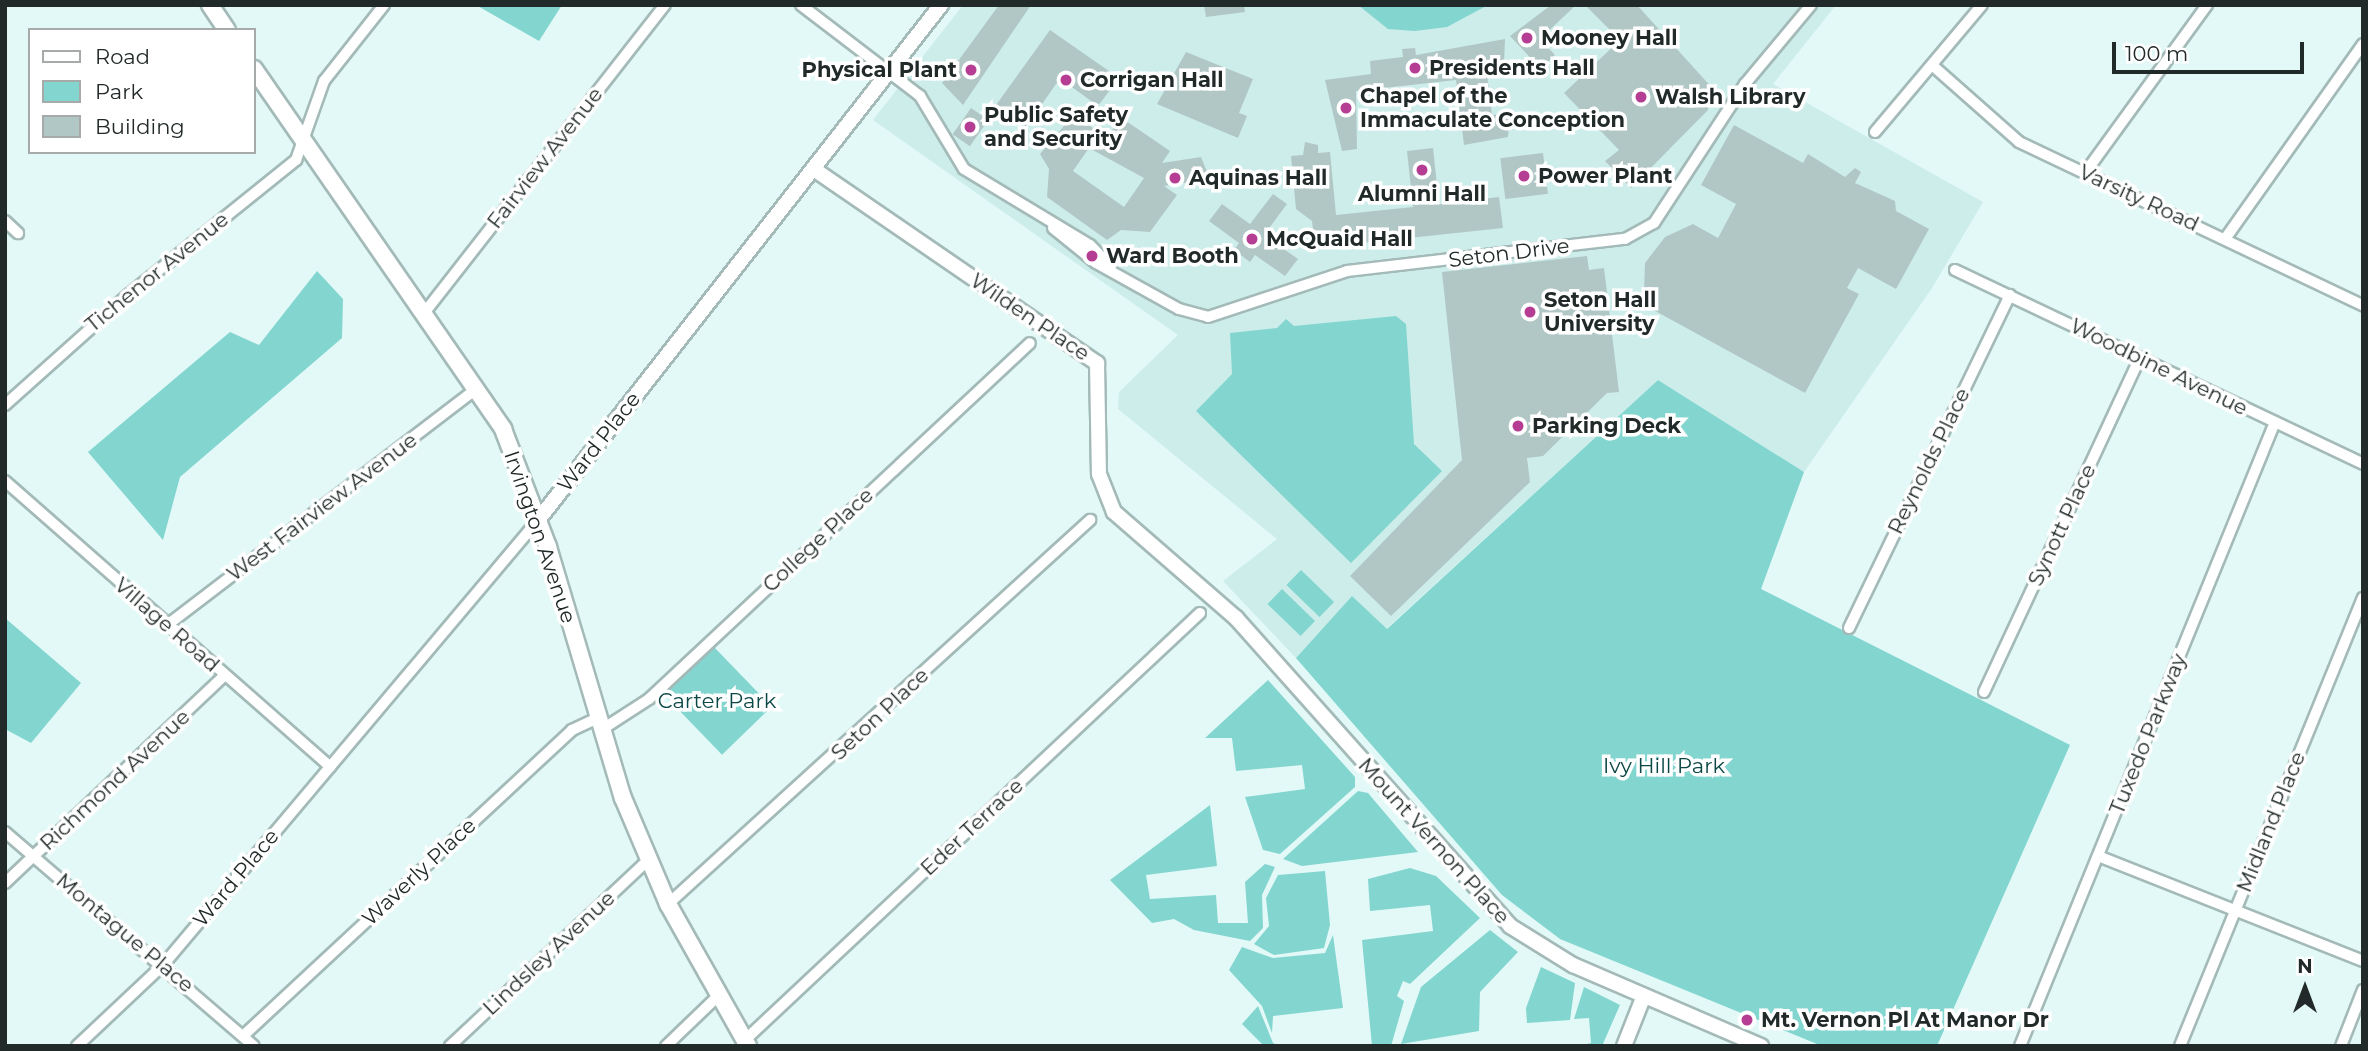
<!DOCTYPE html>
<html>
<head>
<meta charset="utf-8">
<style>
  body { margin:0 }
  #map { position:relative; width:2368px; height:1051px; overflow:hidden; background:#e2f9f7; font-family:Montserrat,sans-serif }
  div>[style] { position:absolute }
  [style*='--x'] { left:calc(var(--x)*1px); top:calc(var(--y)*1px); width:calc(var(--w)*1px); rotate:calc(var(--a)*1deg) }
  .built>* { inset:0; background:#cdedea }
  .green>* { inset:0; background:#83d5d0; transform-origin:0 0 }
  .building>* { inset:0; background:#b1c7c5; transform-origin:0 0 }
  .roads { filter:drop-shadow(2px 0 #a3bab8) drop-shadow(-2px 0 #a3bab8) drop-shadow(0 2px #a3bab8) drop-shadow(0 -2px #a3bab8) }
  .minor>* { height:10px; margin:-5px; padding:0 5px; transform-origin:5px; border-radius:5px; background:#fff }
  .tertiary>* { height:14px; margin:-7px; padding:0 7px; transform-origin:7px; border-radius:7px; background:#fff }
  .secondary>* { height:16px; margin:-8px; padding:0 8px; transform-origin:8px; border-radius:8px; background:#fff }
  .dots>* { width:19px; height:19px; translate:-50% -50%; box-sizing:border-box; border:4px solid #fff; border-radius:50% }
  span { translate:-50% -50%; white-space:nowrap; text-align:center; line-height:1.15; -webkit-text-stroke:7px #fff; paint-order:stroke }
  .poi-label { font-size:21px; color:#212a29; font-weight:700 }
  .left { translate:0 -50%; text-align:left }
  .right { translate:-100% -50%; text-align:right }
  .street-label { font-size:21px; color:#212a29 }
  .park-label { font-size:21px; color:#0a4745 }
  .frame { position:absolute; inset:0; border:7px solid #212a29; pointer-events:none }
  .legend { position:absolute; left:28px; top:28px; width:228px; height:126px; box-sizing:border-box; background:#fff; border:2px solid #a6aaa9; margin:0; padding:9px 12px; list-style:none; font-size:21px; color:#212a29 }
  .legend li { display:flex; align-items:center; gap:14px; height:35px }
  .legend b { width:35px; border:2px solid #a6aaa9 }
  .north { position:absolute; left:2270px; top:953px; width:70px; height:70px; -webkit-text-stroke:5px #fff; paint-order:stroke; rotate:0deg; font-size:19px; font-weight:700; line-height:28px; text-align:center; color:#212a29 }
  .north::after { content:''; display:block; margin:auto; width:24px; height:32px; background:#212a29; clip-path:polygon(50% 0,100% 100%,50% 72%,0 100%) }
  .scale { position:absolute; left:2112px; top:42px; width:192px; height:32px; box-sizing:border-box; border:4px solid #212a29; border-top:0; padding-left:9px; font-size:21px; line-height:24px; white-space:nowrap; color:#212a29; -webkit-text-stroke:5px #fff; paint-order:stroke }
</style>
</head>
<body>
<div id="map">
  <div class="built">
    <div style="clip-path:polygon(963px 5px,1836px 5px,1773px 84px,1983px 202px,1932px 288px,1804px 472px,1658px 380px,1386px 629px,1352px 596px,1296px 658px,1223px 581px,1277px 539px,1118px 409px,1119px 392px,1178px 335px,873px 120px)"></div>
  </div>
  <div class="green">
    <div style="clip-path:polygon(476px 5px,562px 5px,539px 41px)"></div>
    <div style="clip-path:polygon(1358px 5px,1488px 5px,1447px 27px,1415px 31px,1388px 29px)"></div>
    <div style="clip-path:polygon(317px 271px,343px 299px,342px 338px,180px 477px,163px 540px,88px 452px,230px 332px,259px 345px)"></div>
    <div style="clip-path:polygon(1396px 316px,1406px 324px,1414px 444px,1442px 471px,1351px 563px,1196px 411px,1232px 374px,1230px 333px,1277px 328px,1286px 319px,1294px 326px)"></div>
    <div style="clip-path:polygon(1658px 380px,1804px 472px,1761px 589px,2070px 745px,1937px 1046px,1822px 1046px,1560px 939px,1502px 895px,1296px 658px,1352px 596px,1387px 629px)"></div>
    <div style="left:1301px;top:570px;width:46px;height:21px;rotate:44deg"></div>
    <div style="left:1282px;top:589px;width:46px;height:21px;rotate:44deg"></div>
    <div style="clip-path:polygon(5px 618px,81px 683px,31px 743px,5px 729px)"></div>
    <div style="left:714px;top:647px;width:83px;height:69px;rotate:46deg"></div>
    <div style="clip-path:polygon(1268px 680px,1355px 777px,1355px 787px,1280px 854px,1263px 850px,1245px 797px,1305px 789px,1302px 765px,1236px 771px,1232px 738px,1205px 738px)"></div>
    <div style="clip-path:polygon(1358px 791px,1368px 793px,1418px 852px,1302px 866px,1283px 859px)"></div>
    <div style="clip-path:polygon(1210px 805px,1217px 866px,1146px 875px,1150px 899px,1216px 895px,1218px 923px,1248px 923px,1245px 882px,1265px 864px,1275px 867px,1262px 895px,1263px 928px,1250px 941px,1194px 930px,1174px 919px,1152px 923px,1110px 880px)"></div>
    <div style="clip-path:polygon(1410px 868px,1436px 876px,1480px 918px,1410px 984px,1403px 981px,1397px 996px,1404px 1001px,1391px 1046px,1372px 1046px,1362px 940px,1433px 931px,1430px 905px,1370px 911px,1368px 879px)"></div>
    <div style="clip-path:polygon(1325px 871px,1330px 925px,1324px 948px,1274px 955px,1254px 944px,1269px 926px,1266px 898px,1278px 875px)"></div>
    <div style="clip-path:polygon(1490px 930px,1518px 952px,1480px 992px,1479px 1031px,1401px 1044px,1421px 987px)"></div>
    <div style="clip-path:polygon(1333px 935px,1343px 1008px,1273px 1016px,1272px 1033px,1262px 1006px,1229px 970px,1242px 947px,1273px 958px,1325px 953px)"></div>
    <div style="clip-path:polygon(1541px 967px,1575px 983px,1570px 1020px,1527px 1023px,1526px 1008px)"></div>
    <div style="clip-path:polygon(1584px 987px,1620px 1005px,1602px 1046px,1577px 1046px,1591px 1043px,1589px 1018px,1574px 1019px)"></div>
    <div style="clip-path:polygon(1258px 1006px,1273px 1043px,1280px 1046px,1264px 1046px,1242px 1024px)"></div>
  </div>
  <div class="building">
    <div style="clip-path:polygon(999px 5px,1031px 5px,963px 105px,942px 83px)"></div>
    <div style="clip-path:polygon(1204px 5px,1244px 5px,1245px 12px,1206px 17px)"></div>
    <div style="clip-path:polygon(1551px 5px,1576px 5px,1540px 39px,1555px 55px,1541px 69px,1510px 36px)"></div>
    <div style="clip-path:polygon(1585px 5px,1637px 5px,1714px 90px,1708px 110px,1631px 188px,1605px 161px,1619px 150px,1564px 93px,1620px 40px)"></div>
    <div style="clip-path:polygon(1050px 30px,1119px 78px,1098px 106px,1065px 82px,1056px 84px,1026px 127px,996px 105px)"></div>
    <div style="clip-path:polygon(1505px 39px,1504px 64px,1486px 66px,1492px 115px,1510px 113px,1508px 137px,1464px 145px,1456px 80px,1356px 91px,1357px 149px,1342px 151px,1325px 80px,1371px 74px,1370px 61px,1403px 57px,1402px 49px,1415px 48px,1416px 55px)"></div>
    <div style="clip-path:polygon(1186px 52px,1253px 79px,1239px 113px,1247px 116px,1238px 138px,1157px 104px)"></div>
    <div style="left:971px;top:108px;width:21px;height:32px;rotate:35deg"></div>
    <div style="clip-path:polygon(evenodd,1074px 114px,1105px 137px,1120px 122px,1129px 123px,1170px 151px,1162px 163px,1201px 157px,1210px 179px,1164px 186px,1177px 195px,1150px 232px,1121px 230px,1107px 240px,1047px 197px,1049px 169px,1040px 154px,1074px 114px,1089px 148px,1144px 178px,1124px 207px,1073px 171px,1089px 148px)"></div>
    <div style="clip-path:polygon(1734px 125px,1803px 163px,1808px 154px,1845px 177px,1855px 168px,1861px 172px,1855px 183px,1895px 201px,1896px 211px,1929px 229px,1896px 289px,1858px 268px,1847px 288px,1859px 294px,1805px 393px,1648px 307px,1644px 291px,1645px 263px,1665px 237px,1693px 224px,1718px 238px,1736px 204px,1701px 185px)"></div>
    <div style="clip-path:polygon(1305px 142px,1318px 145px,1318px 153px,1330px 152px,1336px 215px,1413px 207px,1407px 151px,1433px 148px,1439px 204px,1499px 197px,1503px 228px,1315px 248px,1312px 221px,1296px 209px,1291px 156px,1303px 155px)"></div>
    <div style="left:1543px;top:153px;width:41px;height:43px;rotate:83deg"></div>
    <div style="clip-path:polygon(1273px 194px,1287px 204px,1264px 235px,1298px 259px,1285px 276px,1255px 255px,1250px 262px,1234px 250px,1239px 243px,1209px 221px,1222px 204px,1250px 224px)"></div>
    <div style="clip-path:polygon(1587px 256px,1589px 270px,1604px 268px,1619px 392px,1607px 393px,1543px 456px,1527px 458px,1530px 482px,1391px 616px,1350px 576px,1462px 460px,1442px 272px)"></div>
  </div>
  <div class="roads">
    <div class="minor">
      <div style="--x:801;--y:5;--w:150;--a:37.4"></div>
      <div style="--x:920;--y:96;--w:85;--a:58.9"></div>
      <div style="--x:964;--y:169;--w:147;--a:31.1"></div>
      <div style="--x:1090;--y:245;--w:30;--a:46"></div>
      <div style="--x:1932;--y:65;--w:116;--a:41.5"></div>
      <div style="--x:2019;--y:142;--w:381;--a:25.4"></div>
      <div style="--x:1875;--y:132;--w:166;--a:-49.9"></div>
      <div style="--x:2085;--y:173;--w:208;--a:-54"></div>
      <div style="--x:5;--y:221;--w:18;--a:43"></div>
      <div style="--x:1053;--y:228;--w:55;--a:39.1"></div>
      <div style="--x:1096;--y:263;--w:95;--a:29"></div>
      <div style="--x:1179;--y:309;--w:30;--a:15"></div>
      <div style="--x:1208;--y:317;--w:146;--a:-18.3"></div>
      <div style="--x:1347;--y:271;--w:280;--a:-6.6"></div>
      <div style="--x:1625;--y:239;--w:33;--a:-29"></div>
      <div style="--x:1654;--y:223;--w:166;--a:-56.8"></div>
      <div style="--x:1745;--y:84;--w:103;--a:-50.1"></div>
      <div style="--x:2225;--y:239;--w:239;--a:-54.7"></div>
      <div style="--x:1955;--y:270;--w:452;--a:25.4"></div>
      <div style="--x:425;--y:312;--w:390;--a:-52"></div>
      <div style="--x:5;--y:405;--w:165;--a:-41.8"></div>
      <div style="--x:128;--y:295;--w:216;--a:-38.8"></div>
      <div style="--x:296;--y:160;--w:84;--a:-70.5"></div>
      <div style="--x:324;--y:81;--w:97;--a:-51.7"></div>
      <div style="--x:5;--y:481;--w:433;--a:41.3"></div>
      <div style="--x:166;--y:626;--w:392;--a:-37.4"></div>
      <div style="--x:1849;--y:628;--w:370;--a:-64.2"></div>
      <div style="--x:1984;--y:692;--w:369;--a:-65"></div>
      <div style="--x:601;--y:730;--w:57;--a:-32.9"></div>
      <div style="--x:649;--y:699;--w:521;--a:-43.06"></div>
      <div style="--x:5;--y:832;--w:328;--a:40.7"></div>
      <div style="--x:2098;--y:856;--w:285;--a:21.6"></div>
      <div style="--x:5;--y:883;--w:301;--a:-43.4"></div>
      <div style="--x:668;--y:904;--w:571;--a:-42.3"></div>
      <div style="--x:244;--y:1035;--w:448;--a:-42.9"></div>
      <div style="--x:572;--y:730;--w:29;--a:-25"></div>
      <div style="--x:745;--y:1040;--w:624;--a:-43.18"></div>
      <div style="--x:77;--y:1046;--w:118;--a:-43.3"></div>
      <div style="--x:163;--y:965;--w:583;--a:-49.87"></div>
      <div style="--x:450;--y:1046;--w:272;--a:-43.2"></div>
      <div style="--x:666;--y:1046;--w:72;--a:-43.9"></div>
      <div style="--x:2020;--y:1046;--w:674;--a:-67.77"></div>
      <div style="--x:2180;--y:1046;--w:484;--a:-67.8"></div>
      <div style="--x:2341;--y:1046;--w:60;--a:-68.6"></div>
    </div>
    <div class="tertiary">
      <div style="--x:815;--y:170;--w:342;--a:34.4"></div>
      <div style="--x:1097;--y:363;--w:111;--a:89"></div>
      <div style="--x:1099;--y:474;--w:41;--a:68.5"></div>
      <div style="--x:1114;--y:512;--w:162;--a:41"></div>
      <div style="--x:1236;--y:618;--w:412;--a:48.3"></div>
      <div style="--x:1510;--y:926;--w:74;--a:31.8"></div>
      <div style="--x:1573;--y:965;--w:205;--a:23.3"></div>
      <div style="--x:539;--y:519;--w:653;--a:-51.97"></div>
      <div style="--x:1624;--y:1046;--w:52;--a:-68.4"></div>
    </div>
    <div class="secondary">
      <div style="--x:210;--y:5;--w:30;--a:56"></div>
      <div style="--x:254;--y:69;--w:438;--a:55.3"></div>
      <div style="--x:503;--y:429;--w:126;--a:69.1"></div>
      <div style="--x:548;--y:547;--w:262;--a:73.4"></div>
      <div style="--x:623;--y:798;--w:115;--a:67"></div>
      <div style="--x:668;--y:904;--w:163;--a:60.6"></div>
    </div>
  </div>
  <div class="dots">
    <div style="left:1527px;top:38px;background:#b53e94"></div>
    <div style="left:1415px;top:68px;background:#b53e94"></div>
    <div style="left:971px;top:70px;background:#b53e94"></div>
    <div style="left:1066px;top:80px;background:#b53e94"></div>
    <div style="left:1641px;top:97px;background:#b53e94"></div>
    <div style="left:1346px;top:108px;background:#b53e94"></div>
    <div style="left:970px;top:127px;background:#b53e94"></div>
    <div style="left:1422px;top:170px;background:#b53e94"></div>
    <div style="left:1524px;top:176px;background:#b53e94"></div>
    <div style="left:1175px;top:178px;background:#b53e94"></div>
    <div style="left:1252px;top:239px;background:#b53e94"></div>
    <div style="left:1092px;top:256px;background:#b53e94"></div>
    <div style="left:1530px;top:312px;background:#b53e94"></div>
    <div style="left:1518px;top:426px;background:#b53e94"></div>
    <div style="left:1747px;top:1020px;background:#b53e94"></div>
  </div>
  <div class="poi-label">
    <span class="left" style="left:1541px;top:38px">Mooney Hall</span>
    <span class="left" style="left:1429px;top:68px">Presidents Hall</span>
    <span class="right" style="left:957px;top:70px">Physical Plant</span>
    <span class="left" style="left:1080px;top:80px">Corrigan Hall</span>
    <span class="left" style="left:1360px;top:108px">Chapel of the<br>Immaculate Conception</span>
    <span class="left" style="left:1655px;top:97px">Walsh Library</span>
    <span class="left" style="left:984px;top:127px">Public Safety<br>and Security</span>
    <span class="left" style="left:1538px;top:176px">Power Plant</span>
    <span class="left" style="left:1189px;top:178px">Aquinas Hall</span>
    <span style="left:1422px;top:194px">Alumni Hall</span>
    <span class="left" style="left:1266px;top:239px">McQuaid Hall</span>
    <span class="left" style="left:1106px;top:256px">Ward Booth</span>
    <span class="left" style="left:1544px;top:312px">Seton Hall<br>University</span>
    <span class="left" style="left:1532px;top:426px">Parking Deck</span>
    <span class="left" style="left:1761px;top:1020px">Mt. Vernon Pl At Manor Dr</span>
  </div>
  <div class="street-label">
    <span style="left:545px;top:158px;rotate:-52deg">Fairview Avenue</span>
    <span style="left:2139px;top:198px;rotate:25deg">Varsity Road</span>
    <span style="left:1509px;top:253px;rotate:-7deg">Seton Drive</span>
    <span style="left:157px;top:272px;rotate:-39deg">Tichenor Avenue</span>
    <span style="left:1030px;top:317px;rotate:34deg">Wilden Place</span>
    <span style="left:2159px;top:367px;rotate:26deg">Woodbine Avenue</span>
    <span style="left:599px;top:442px;rotate:-52deg">Ward Place</span>
    <span style="left:1929px;top:461px;rotate:-64deg">Reynolds Place</span>
    <span style="left:322px;top:507px;rotate:-37deg">West Fairview Avenue</span>
    <span style="left:2062px;top:525px;rotate:-65deg">Synott Place</span>
    <span style="left:540px;top:537px;rotate:71deg">Irvington Avenue</span>
    <span style="left:818px;top:540px;rotate:-43deg">College Place</span>
    <span style="left:167px;top:625px;rotate:41deg">Village Road</span>
    <span style="left:880px;top:714px;rotate:-43deg">Seton Place</span>
    <span style="left:2148px;top:734px;rotate:-68deg">Tuxedo Parkway</span>
    <span style="left:115px;top:780px;rotate:-43deg">Richmond Avenue</span>
    <span style="left:2271px;top:822px;rotate:-68deg">Midland Place</span>
    <span style="left:972px;top:827px;rotate:-43deg">Eder Terrace</span>
    <span style="left:1434px;top:841px;rotate:48deg">Mount Vernon Place</span>
    <span style="left:419px;top:872px;rotate:-43deg">Waverly Place</span>
    <span style="left:236px;top:878px;rotate:-50deg">Ward Place</span>
    <span style="left:125px;top:933px;rotate:40deg">Montague Place</span>
    <span style="left:549px;top:953px;rotate:-43deg">Lindsley Avenue</span>
  </div>
  <div class="park-label">
    <span style="left:717px;top:701px">Carter Park</span>
    <span style="left:1664px;top:766px">Ivy Hill Park</span>
  </div>
  <div class="frame"></div>
  <ul class="legend">
  <li><b style="height:9px;background:#fff"></b>Road</li>
  <li><b style="height:19px;background:#83d5d0"></b>Park</li>
  <li><b style="height:19px;background:#b1c7c5"></b>Building</li>
  </ul>
  <div class="north">N</div>
  <div class="scale">100 m</div>
</div>
</body>
</html>
